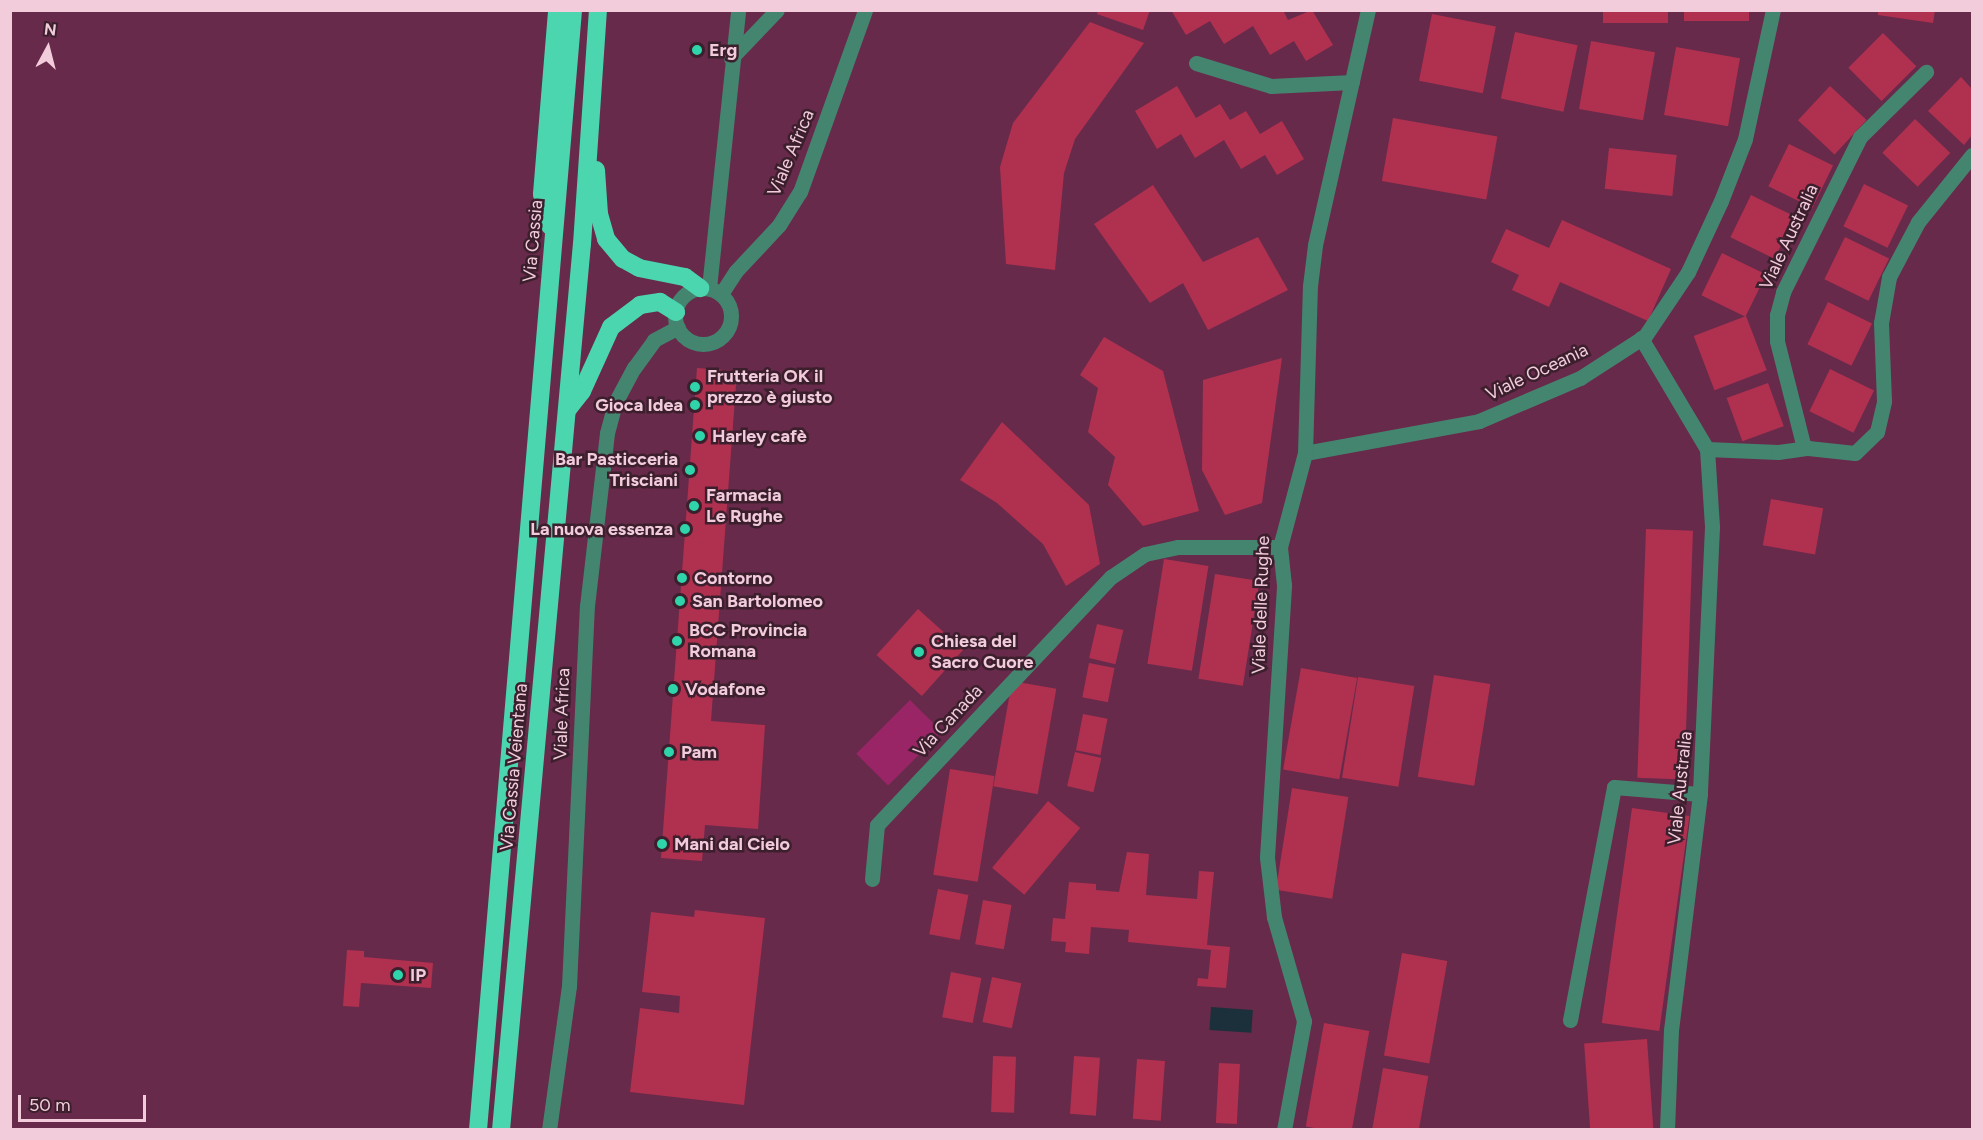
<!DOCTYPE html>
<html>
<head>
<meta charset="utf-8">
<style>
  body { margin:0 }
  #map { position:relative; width:1983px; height:1140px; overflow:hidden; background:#682a4a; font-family:Figtree,sans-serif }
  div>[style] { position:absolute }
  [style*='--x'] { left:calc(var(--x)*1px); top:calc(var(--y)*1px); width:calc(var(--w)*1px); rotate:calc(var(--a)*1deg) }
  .green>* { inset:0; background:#992567; transform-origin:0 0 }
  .water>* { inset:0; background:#1b303b; transform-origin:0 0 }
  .building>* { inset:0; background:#b03050; transform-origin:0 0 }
  .minor>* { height:15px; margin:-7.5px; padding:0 7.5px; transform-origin:7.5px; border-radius:7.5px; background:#448570 }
  .minor>.ring { margin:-7.5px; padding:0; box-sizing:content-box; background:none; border:15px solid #448570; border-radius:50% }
  .highway>* { height:18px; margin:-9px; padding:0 9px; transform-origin:9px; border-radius:9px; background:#4bd6af }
  .dots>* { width:16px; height:16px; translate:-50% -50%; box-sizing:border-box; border:3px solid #3b1f2d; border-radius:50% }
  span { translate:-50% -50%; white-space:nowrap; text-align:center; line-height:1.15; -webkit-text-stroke:5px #3b1f2d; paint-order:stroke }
  .poi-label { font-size:18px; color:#f3ccdc; font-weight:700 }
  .left { translate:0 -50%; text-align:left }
  .right { translate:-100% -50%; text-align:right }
  .street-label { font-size:18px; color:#f3ccdc }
  .frame { position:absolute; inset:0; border:12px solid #f3ccdc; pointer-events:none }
  .north { position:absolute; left:18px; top:18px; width:60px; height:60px; -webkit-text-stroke:4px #3b1f2d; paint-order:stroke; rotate:7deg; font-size:16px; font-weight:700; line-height:24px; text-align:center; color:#f3ccdc }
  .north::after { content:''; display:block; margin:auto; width:21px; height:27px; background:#f3ccdc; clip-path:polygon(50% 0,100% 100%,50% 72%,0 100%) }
  .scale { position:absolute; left:18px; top:1095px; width:128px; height:27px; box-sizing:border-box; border:3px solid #f3ccdc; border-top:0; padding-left:8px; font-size:18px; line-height:21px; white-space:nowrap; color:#f3ccdc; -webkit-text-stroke:4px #3b1f2d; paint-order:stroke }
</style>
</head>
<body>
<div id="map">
  <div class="green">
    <div style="left:910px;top:700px;width:45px;height:76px;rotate:45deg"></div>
  </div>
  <div class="water">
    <div style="left:1211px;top:1007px;width:42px;height:23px;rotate:4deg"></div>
  </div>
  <div class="building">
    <div style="clip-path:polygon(1098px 10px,1150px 10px,1143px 30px,1097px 14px)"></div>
    <div style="clip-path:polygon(1171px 10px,1283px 10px,1288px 20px,1312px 10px,1333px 45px,1306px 61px,1294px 41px,1270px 55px,1253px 26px,1224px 44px,1210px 21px,1186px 35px)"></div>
    <div style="left:1603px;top:10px;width:65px;height:13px"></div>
    <div style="left:1684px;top:10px;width:65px;height:11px"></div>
    <div style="clip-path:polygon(1878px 10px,1935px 10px,1933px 23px,1878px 15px)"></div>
    <div style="left:1432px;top:14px;width:65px;height:68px;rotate:11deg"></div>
    <div style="clip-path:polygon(1090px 22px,1144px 43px,1075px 139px,1064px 173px,1055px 270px,1006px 264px,1000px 167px,1013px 123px)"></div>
    <div style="left:1515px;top:32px;width:64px;height:68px;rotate:12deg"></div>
    <div style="left:1883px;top:33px;width:47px;height:49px;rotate:45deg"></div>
    <div style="left:1591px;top:41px;width:65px;height:69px;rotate:10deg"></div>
    <div style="left:1676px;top:47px;width:65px;height:69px;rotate:10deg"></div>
    <div style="clip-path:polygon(1961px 77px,1972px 89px,1972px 135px,1964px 145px,1928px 111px)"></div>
    <div style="clip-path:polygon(1177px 86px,1196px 118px,1220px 104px,1230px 120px,1246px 111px,1260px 134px,1282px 121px,1304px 159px,1277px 175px,1265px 155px,1241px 169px,1224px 140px,1195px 158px,1181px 134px,1157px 149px,1135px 111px)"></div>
    <div style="left:1830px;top:86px;width:50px;height:47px;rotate:43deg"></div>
    <div style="left:1393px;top:118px;width:106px;height:64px;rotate:10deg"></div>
    <div style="left:1915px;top:119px;width:49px;height:47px;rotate:44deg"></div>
    <div style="left:1789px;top:144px;width:49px;height:47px;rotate:26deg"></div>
    <div style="left:1609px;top:148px;width:68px;height:41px;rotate:6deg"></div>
    <div style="left:1864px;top:184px;width:49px;height:47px;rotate:26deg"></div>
    <div style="clip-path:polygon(1153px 185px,1203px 262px,1258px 237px,1288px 290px,1208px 330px,1183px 283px,1150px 303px,1094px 224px)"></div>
    <div style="left:1751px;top:195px;width:49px;height:47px;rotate:26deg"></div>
    <div style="clip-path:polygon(1562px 220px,1671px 269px,1648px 321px,1560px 282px,1549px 307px,1512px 290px,1519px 275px,1491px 262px,1506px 229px,1549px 248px)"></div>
    <div style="left:1845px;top:237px;width:49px;height:47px;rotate:26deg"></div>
    <div style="left:1722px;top:253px;width:49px;height:47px;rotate:26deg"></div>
    <div style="left:1828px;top:302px;width:49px;height:47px;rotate:26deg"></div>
    <div style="left:1746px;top:316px;width:58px;height:56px;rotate:69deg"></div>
    <div style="clip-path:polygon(1104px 337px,1163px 371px,1199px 511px,1143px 526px,1108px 485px,1115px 457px,1088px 432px,1098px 388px,1080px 375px)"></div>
    <div style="clip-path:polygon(1282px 358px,1262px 503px,1225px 515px,1202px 470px,1203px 380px)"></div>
    <div style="clip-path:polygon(697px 368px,737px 371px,711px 721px,765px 725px,758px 829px,705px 825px,702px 861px,661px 858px)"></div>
    <div style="left:1830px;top:369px;width:49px;height:47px;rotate:26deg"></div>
    <div style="left:1768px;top:383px;width:46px;height:44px;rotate:70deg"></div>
    <div style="clip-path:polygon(1002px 422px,1089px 505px,1100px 564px,1066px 586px,1043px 544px,997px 503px,960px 480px)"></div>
    <div style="left:1771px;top:499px;width:53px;height:47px;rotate:10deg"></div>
    <div style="left:1646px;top:529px;width:47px;height:249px;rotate:2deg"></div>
    <div style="left:1164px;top:559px;width:45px;height:106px;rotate:9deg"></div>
    <div style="left:1215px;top:574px;width:45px;height:106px;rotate:9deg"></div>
    <div style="left:918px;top:609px;width:61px;height:62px;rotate:42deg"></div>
    <div style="left:1097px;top:624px;width:27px;height:35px;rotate:13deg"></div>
    <div style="left:1089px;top:663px;width:26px;height:35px;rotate:11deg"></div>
    <div style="left:1301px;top:668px;width:57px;height:103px;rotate:10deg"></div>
    <div style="left:1434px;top:675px;width:57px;height:103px;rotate:9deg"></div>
    <div style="left:1358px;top:677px;width:57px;height:102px;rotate:9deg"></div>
    <div style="left:1012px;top:681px;width:45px;height:107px;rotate:10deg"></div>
    <div style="left:1083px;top:714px;width:25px;height:37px;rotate:11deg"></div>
    <div style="left:1075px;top:752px;width:27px;height:35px;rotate:13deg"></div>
    <div style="left:950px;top:769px;width:45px;height:107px;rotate:9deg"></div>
    <div style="left:1292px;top:788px;width:57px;height:103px;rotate:9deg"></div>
    <div style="left:1048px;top:801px;width:42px;height:87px;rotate:40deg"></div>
    <div style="left:1632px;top:808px;width:58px;height:217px;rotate:8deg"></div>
    <div style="clip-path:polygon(1127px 852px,1149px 854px,1146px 895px,1197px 899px,1199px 871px,1214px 872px,1207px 945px,1230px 947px,1226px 988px,1197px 986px,1198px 978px,1208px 979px,1211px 950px,1128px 942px,1129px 930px,1091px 927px,1089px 954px,1065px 952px,1066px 942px,1051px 941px,1053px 918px,1065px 919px,1069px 882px,1096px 884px,1096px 890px,1119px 892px)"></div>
    <div style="left:938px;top:889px;width:31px;height:46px;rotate:11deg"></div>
    <div style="left:983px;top:900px;width:29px;height:45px;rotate:10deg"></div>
    <div style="clip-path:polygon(695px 910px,765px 918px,744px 1105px,630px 1092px,640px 1008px,679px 1013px,680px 996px,642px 992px,651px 912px,694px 917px)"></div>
    <div style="clip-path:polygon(347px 950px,364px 951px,364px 957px,433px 963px,431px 988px,361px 983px,359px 1007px,343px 1006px)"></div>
    <div style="left:1402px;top:953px;width:46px;height:104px;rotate:10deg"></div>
    <div style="left:951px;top:972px;width:31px;height:46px;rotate:11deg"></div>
    <div style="left:992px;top:977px;width:30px;height:46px;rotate:12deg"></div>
    <div style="left:1324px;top:1023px;width:46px;height:105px;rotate:10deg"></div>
    <div style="left:1647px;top:1039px;width:91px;height:63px;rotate:86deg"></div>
    <div style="left:993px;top:1056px;width:23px;height:56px;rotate:2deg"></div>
    <div style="left:1074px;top:1056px;width:26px;height:58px;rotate:4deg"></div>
    <div style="left:1137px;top:1059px;width:28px;height:60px;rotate:4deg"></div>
    <div style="left:1219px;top:1063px;width:21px;height:60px;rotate:3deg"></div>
    <div style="left:1383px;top:1068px;width:46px;height:63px;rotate:10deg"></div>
  </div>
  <div class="minor">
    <div style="--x:731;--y:58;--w:66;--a:-46.2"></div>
    <div style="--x:1196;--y:63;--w:78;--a:17"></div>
    <div style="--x:1271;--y:86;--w:81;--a:-2.8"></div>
    <div style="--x:709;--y:288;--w:280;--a:-84"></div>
    <div class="ring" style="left:675px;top:288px;width:41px;height:41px"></div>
    <div style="--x:721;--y:294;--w:27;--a:-57"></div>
    <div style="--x:736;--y:271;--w:63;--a:-46.9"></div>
    <div style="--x:779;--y:225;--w:39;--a:-58"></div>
    <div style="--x:800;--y:192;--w:193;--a:-70.3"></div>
    <div style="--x:1641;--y:338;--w:129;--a:59.3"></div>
    <div style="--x:1707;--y:449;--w:78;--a:86.3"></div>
    <div style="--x:1712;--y:527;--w:267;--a:92.6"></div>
    <div style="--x:1700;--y:794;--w:238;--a:97"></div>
    <div style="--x:1671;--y:1030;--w:100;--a:92.3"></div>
    <div style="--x:1804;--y:448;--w:110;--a:-104.2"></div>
    <div style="--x:1777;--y:341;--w:26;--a:-90"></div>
    <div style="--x:1777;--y:315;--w:24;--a:-75"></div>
    <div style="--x:1783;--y:292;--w:173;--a:-63.6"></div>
    <div style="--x:1860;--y:137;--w:93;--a:-44.6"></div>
    <div style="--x:1707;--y:449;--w:71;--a:2.4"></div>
    <div style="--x:1778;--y:452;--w:30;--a:-8"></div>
    <div style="--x:1808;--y:448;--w:47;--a:6.1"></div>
    <div style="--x:1855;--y:453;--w:30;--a:-44"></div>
    <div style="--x:1877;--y:432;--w:32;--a:-77"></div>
    <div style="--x:1884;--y:401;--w:78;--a:-92.2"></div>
    <div style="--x:1881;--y:323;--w:47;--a:-80.1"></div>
    <div style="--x:1889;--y:277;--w:62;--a:-62.2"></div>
    <div style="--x:1918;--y:222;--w:86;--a:-51.1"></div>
    <div style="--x:1305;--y:453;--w:177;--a:-10.4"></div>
    <div style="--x:1479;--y:421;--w:110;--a:-23.1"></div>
    <div style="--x:1580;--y:378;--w:77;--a:-32.9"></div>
    <div style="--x:1645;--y:336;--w:77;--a:-56.1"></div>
    <div style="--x:1688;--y:272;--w:78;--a:-65.1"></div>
    <div style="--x:1721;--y:201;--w:66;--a:-68.8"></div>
    <div style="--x:1745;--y:139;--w:132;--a:-77.8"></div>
    <div style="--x:872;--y:879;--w:54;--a:-84.7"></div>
    <div style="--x:877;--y:825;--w:341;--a:-46.7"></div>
    <div style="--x:1111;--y:577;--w:41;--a:-34.1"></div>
    <div style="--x:1145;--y:554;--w:34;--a:-12"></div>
    <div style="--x:1178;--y:547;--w:102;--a:0"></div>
    <div style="--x:1570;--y:1020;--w:237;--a:-79.3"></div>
    <div style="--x:1614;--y:787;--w:86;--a:4.7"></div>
    <div style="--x:549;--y:1130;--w:145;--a:-82.1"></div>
    <div style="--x:569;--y:986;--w:380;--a:-87.3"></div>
    <div style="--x:587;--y:606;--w:174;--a:-83.4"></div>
    <div style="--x:607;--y:433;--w:31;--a:-75"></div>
    <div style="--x:615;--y:403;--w:40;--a:-62"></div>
    <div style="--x:634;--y:368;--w:34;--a:-54"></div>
    <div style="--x:654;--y:340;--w:27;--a:-28"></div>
    <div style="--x:1284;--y:1130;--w:111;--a:-79.6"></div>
    <div style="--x:1304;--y:1021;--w:108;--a:-106.1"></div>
    <div style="--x:1274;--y:917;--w:60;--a:-96.7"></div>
    <div style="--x:1267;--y:857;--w:273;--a:-86.4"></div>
    <div style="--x:1284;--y:585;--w:38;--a:-96"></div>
    <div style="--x:1280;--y:547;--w:97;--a:-75.1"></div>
    <div style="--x:1305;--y:453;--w:167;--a:-88.3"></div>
    <div style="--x:1310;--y:286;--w:41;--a:-83"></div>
    <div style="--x:1315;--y:245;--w:241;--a:-77.3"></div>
  </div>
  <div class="highway">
    <div style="--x:596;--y:170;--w:44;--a:86.1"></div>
    <div style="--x:599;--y:214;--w:26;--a:74"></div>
    <div style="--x:606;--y:239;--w:26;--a:50"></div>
    <div style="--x:623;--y:259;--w:18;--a:29"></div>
    <div style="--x:639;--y:268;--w:47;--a:11.1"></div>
    <div style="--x:685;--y:277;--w:19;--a:36"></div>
    <div style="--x:550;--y:226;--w:33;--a:-104"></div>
    <div style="--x:542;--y:194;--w:185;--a:-85.3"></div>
    <div style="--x:568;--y:409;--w:23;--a:-52"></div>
    <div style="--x:582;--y:391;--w:70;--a:-65.6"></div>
    <div style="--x:611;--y:327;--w:36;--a:-37"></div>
    <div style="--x:640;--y:305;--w:20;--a:-9"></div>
    <div style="--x:660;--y:302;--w:19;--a:32"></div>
    <div style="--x:478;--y:1130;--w:1124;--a:-85.15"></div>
    <div style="--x:501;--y:1130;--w:890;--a:-84.78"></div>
    <div style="--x:582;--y:244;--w:235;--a:-86.1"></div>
  </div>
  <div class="dots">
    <div style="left:697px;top:50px;background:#2fd4aa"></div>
    <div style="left:695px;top:387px;background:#2fd4aa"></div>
    <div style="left:695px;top:405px;background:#2fd4aa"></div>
    <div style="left:700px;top:436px;background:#2fd4aa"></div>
    <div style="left:690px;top:470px;background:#2fd4aa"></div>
    <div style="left:694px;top:506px;background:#2fd4aa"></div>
    <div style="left:685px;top:529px;background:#2fd4aa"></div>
    <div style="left:682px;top:578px;background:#2fd4aa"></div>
    <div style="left:680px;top:601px;background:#2fd4aa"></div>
    <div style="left:677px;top:641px;background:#2fd4aa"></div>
    <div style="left:919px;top:652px;background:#2fd4aa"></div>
    <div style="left:673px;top:689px;background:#2fd4aa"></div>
    <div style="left:669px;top:752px;background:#2fd4aa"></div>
    <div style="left:662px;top:844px;background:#2fd4aa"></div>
    <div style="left:398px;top:975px;background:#2fd4aa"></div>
  </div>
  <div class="poi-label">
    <span class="left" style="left:709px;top:50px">Erg</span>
    <span class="left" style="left:707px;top:387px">Frutteria OK il<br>prezzo è giusto</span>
    <span class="right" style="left:683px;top:405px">Gioca Idea</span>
    <span class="left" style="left:712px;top:436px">Harley cafè</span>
    <span class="right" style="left:678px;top:470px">Bar Pasticceria<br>Trisciani</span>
    <span class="left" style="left:706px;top:506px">Farmacia<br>Le Rughe</span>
    <span class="right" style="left:673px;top:529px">La nuova essenza</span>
    <span class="left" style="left:694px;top:578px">Contorno</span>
    <span class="left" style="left:692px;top:601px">San Bartolomeo</span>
    <span class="left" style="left:689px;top:641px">BCC Provincia<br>Romana</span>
    <span class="left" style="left:931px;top:652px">Chiesa del<br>Sacro Cuore</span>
    <span class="left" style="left:685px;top:689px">Vodafone</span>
    <span class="left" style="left:681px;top:752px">Pam</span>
    <span class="left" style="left:674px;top:844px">Mani dal Cielo</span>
    <span class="left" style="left:410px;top:975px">IP</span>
  </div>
  <div class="street-label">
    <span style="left:791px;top:153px;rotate:-67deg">Viale Africa</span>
    <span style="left:1789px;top:237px;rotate:-65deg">Viale Australia</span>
    <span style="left:533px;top:241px;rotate:-85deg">Via Cassia</span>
    <span style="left:1537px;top:372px;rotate:-25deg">Viale Oceania</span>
    <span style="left:1261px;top:605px;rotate:-88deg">Viale delle Rughe</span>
    <span style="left:562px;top:714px;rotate:-88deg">Viale Africa</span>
    <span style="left:948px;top:721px;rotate:-47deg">Via Canada</span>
    <span style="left:514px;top:767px;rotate:-85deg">Via Cassia Veientana</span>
    <span style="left:1680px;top:788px;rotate:-84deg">Viale Australia</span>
  </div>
  <div class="frame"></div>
  <div class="north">N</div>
  <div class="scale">50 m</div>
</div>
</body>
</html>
